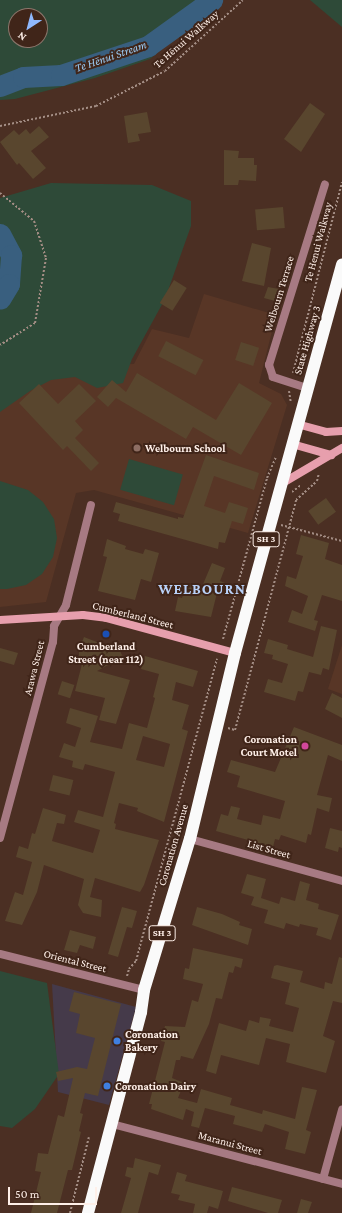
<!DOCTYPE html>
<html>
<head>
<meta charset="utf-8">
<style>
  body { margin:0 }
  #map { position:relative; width:342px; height:1213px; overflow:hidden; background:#4b2f23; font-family:"Crimson Pro",serif }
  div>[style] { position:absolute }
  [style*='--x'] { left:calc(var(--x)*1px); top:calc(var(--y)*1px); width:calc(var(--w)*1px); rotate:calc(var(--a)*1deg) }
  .commercial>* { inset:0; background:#453a4a }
  .built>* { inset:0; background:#583626 }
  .green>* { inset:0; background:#2e4a38; transform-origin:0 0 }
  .river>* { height:21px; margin:-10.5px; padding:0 10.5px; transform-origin:10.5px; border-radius:10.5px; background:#395f7f }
  .building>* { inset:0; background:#59462e; transform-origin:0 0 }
  .path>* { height:2px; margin-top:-1px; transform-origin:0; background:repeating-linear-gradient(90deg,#a38d84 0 2px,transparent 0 4px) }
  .street>* { height:8px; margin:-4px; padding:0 4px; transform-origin:4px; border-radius:4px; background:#a77a83 }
  .secondary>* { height:8px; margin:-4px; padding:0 4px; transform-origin:4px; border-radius:4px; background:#e79fad }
  .highway>* { height:12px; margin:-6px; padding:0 6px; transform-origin:6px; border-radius:6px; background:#fafafa }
  .dots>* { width:11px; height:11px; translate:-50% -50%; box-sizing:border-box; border:2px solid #402519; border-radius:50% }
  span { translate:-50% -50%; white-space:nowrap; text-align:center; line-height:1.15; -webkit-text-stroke:4px #402519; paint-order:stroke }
  .shield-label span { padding:1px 3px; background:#402519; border:1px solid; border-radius:3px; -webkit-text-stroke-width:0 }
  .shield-label { font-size:10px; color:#fff0e9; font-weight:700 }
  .street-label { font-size:11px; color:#fff0e9 }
  .poi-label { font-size:11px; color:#fff0e9; font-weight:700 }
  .left { translate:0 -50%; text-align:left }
  .right { translate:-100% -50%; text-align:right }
  .water-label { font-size:12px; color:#9bccf5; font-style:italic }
  .district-label { font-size:15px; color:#b9d1f8; font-weight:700; letter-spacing:1px }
  .north { position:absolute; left:8px; top:8px; width:40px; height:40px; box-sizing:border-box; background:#402519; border:1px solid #8c766c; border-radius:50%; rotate:216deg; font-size:11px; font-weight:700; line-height:16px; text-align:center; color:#fff0e9 }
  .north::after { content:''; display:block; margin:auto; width:14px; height:18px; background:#8fb8fd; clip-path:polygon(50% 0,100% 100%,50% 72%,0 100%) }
  .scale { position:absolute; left:8px; top:1187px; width:89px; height:18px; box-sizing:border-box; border:2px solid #fff0e9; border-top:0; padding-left:5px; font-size:12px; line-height:14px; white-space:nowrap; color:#fff0e9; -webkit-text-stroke:3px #402519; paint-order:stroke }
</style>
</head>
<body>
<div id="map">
  <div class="commercial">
    <div style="clip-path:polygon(52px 984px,136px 1007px,109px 1105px,58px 1092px)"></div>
  </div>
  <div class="built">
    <div style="clip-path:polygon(204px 294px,276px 315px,259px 383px,281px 394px,287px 405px,248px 533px,94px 490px,76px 493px,46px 602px,0 607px,0 402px,78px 366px,134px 364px,152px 329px,189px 338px)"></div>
    <div style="clip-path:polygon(342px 645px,342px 694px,328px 689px)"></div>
  </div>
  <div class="green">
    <div style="clip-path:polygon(evenodd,0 0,218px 0,150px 59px,95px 78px,15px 99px,0 100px,0 0,16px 16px,40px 16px,40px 40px,16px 40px,16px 16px)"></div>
    <div style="clip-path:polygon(310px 0,342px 0,342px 27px)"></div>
    <div style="clip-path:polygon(51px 183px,152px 185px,191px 201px,191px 226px,165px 299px,132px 359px,123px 383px,97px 388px,75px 377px,51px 380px,30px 391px,0 412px,0 198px)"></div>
    <div style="left:129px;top:459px;width:56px;height:32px;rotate:16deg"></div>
    <div style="clip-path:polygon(0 481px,28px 490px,43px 502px,54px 519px,57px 538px,53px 557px,42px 574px,26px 585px,7px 589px,0 589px)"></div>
    <div style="clip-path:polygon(0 971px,47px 983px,59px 1074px,35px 1109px,12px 1128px,0 1126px)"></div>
  </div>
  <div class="river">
    <div style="--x:0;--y:86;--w:25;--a:-21"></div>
    <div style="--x:23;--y:77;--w:38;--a:-3"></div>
    <div style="--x:61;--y:75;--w:92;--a:-18.4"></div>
    <div style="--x:148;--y:46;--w:79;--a:-35.7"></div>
    <div style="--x:0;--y:234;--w:24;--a:62"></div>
    <div style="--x:11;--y:255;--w:29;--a:94"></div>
    <div style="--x:9;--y:284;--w:17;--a:121"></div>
  </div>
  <div class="building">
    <div style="clip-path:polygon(310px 103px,325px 114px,301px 152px,284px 139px)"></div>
    <div style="clip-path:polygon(147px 112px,151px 132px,138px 134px,140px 141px,128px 143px,124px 116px)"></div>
    <div style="clip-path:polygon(39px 126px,49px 137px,31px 151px,46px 168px,33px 179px,19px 163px,17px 165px,0 142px,14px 130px,19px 135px,26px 129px,30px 134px)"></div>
    <div style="clip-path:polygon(224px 150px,239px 151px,238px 158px,254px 158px,254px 165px,257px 165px,256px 181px,239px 180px,238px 185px,224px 185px)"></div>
    <div style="left:283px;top:207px;width:21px;height:28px;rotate:85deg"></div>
    <div style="clip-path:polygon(252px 243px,271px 248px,264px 286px,242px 281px)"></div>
    <div style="left:174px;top:280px;width:15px;height:27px;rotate:32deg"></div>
    <div style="clip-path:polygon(268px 287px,279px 289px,275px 301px,264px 298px)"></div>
    <div style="left:166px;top:341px;width:42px;height:17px;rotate:27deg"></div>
    <div style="left:241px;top:342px;width:19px;height:19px;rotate:18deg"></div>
    <div style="clip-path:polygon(137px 373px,216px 420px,239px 383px,272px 403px,241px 455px,193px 427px,186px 439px,116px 398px,108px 407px,97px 397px,112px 380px,126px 392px)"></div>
    <div style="clip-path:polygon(39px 384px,58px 404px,79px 384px,96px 401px,75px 421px,83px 430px,75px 438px,99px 463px,91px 471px,67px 446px,63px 450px,19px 403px)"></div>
    <div style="clip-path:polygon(206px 455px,259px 473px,254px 490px,214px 476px,204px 506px,225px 513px,229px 502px,248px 508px,243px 524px,232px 521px,225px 543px,219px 542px,218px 549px,118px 521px,120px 514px,113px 512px,116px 502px,178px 519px,178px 517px,183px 518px)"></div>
    <div style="left:326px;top:498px;width:17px;height:22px;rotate:54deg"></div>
    <div style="clip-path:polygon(301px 535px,329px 543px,325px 559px,342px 565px,342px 601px,322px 595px,314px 620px,318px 621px,315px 631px,288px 622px,292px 610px,302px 614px,308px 596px,285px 586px,287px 576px,296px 579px,303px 556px,296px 554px)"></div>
    <div style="clip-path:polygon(107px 539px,126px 546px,125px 549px,143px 554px,145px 549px,159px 553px,151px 582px,141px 579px,135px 600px,98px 591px,107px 557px,103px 556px)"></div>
    <div style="clip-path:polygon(212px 563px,225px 568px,220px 581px,225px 583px,221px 594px,217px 593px,211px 617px,175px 611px,178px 597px,182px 598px,187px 584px,201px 589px)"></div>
    <div style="clip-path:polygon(321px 626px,337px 630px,329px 670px,323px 668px,321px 675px,309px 672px,303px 692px,298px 691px,295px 701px,264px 692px,268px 679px,282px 683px,288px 664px,272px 659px,273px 655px,264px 653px,268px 639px,288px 645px,287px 649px,313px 657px)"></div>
    <div style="clip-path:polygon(84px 637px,112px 648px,117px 645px,123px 657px,97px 671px,130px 680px,116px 724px,99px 720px,105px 698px,75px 691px,83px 660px,79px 659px,79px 650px)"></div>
    <div style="clip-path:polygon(0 648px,18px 653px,14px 665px,0 661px)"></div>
    <div style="clip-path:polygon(evenodd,145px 656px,198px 671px,193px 687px,176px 682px,172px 700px,189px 705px,182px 729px,188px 731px,164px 822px,137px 811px,138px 808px,119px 803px,114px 823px,116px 824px,115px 829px,159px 840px,144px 885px,140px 892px,95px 878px,90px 897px,102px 900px,101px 917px,83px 913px,78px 905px,84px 879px,44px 865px,37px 892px,22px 925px,5px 921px,15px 892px,23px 895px,32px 862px,16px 857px,19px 846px,28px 849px,32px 833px,35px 834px,43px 808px,66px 815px,64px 824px,57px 823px,52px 841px,93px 853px,100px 830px,74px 822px,78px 810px,103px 817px,115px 772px,85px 764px,83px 770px,72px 767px,73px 761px,59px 757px,64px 743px,75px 747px,81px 728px,66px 723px,70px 708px,98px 716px,90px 742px,122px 749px,129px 723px,147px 728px,155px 698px,153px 697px,159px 674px,141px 669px,145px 656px,143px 736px,170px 744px,164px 767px,136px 760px,143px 736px)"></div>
    <div style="left:62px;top:681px;width:13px;height:14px;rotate:18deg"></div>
    <div style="clip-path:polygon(332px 693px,342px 698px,342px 718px,325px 709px)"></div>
    <div style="clip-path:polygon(294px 727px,342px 745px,342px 761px,328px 755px,317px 795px,332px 798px,329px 812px,317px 808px,311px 835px,308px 834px,306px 843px,281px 835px,279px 840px,275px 839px,273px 847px,216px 831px,221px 814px,228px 816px,231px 806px,240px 808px,237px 819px,261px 825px,263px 815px,280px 819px,285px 801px,237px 787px,240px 776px,227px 772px,231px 760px,275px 772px)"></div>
    <div style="left:53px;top:775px;width:21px;height:16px;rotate:14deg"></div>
    <div style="clip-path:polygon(330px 828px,342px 831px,342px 848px,339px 847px,338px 852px,325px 848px)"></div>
    <div style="clip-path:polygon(247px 874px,266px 879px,261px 898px,279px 904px,281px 897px,295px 901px,300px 881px,310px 884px,306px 900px,319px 904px,318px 909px,339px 915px,331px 940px,316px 935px,318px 928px,300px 924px,299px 927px,286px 923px,284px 929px,264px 923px,268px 910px,251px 905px,254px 897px,241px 893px)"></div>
    <div style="clip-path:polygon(122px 907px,137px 911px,132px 928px,127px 927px,118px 957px,108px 954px)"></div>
    <div style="clip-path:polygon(197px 907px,222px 914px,240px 922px,239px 925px,252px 929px,248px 945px,192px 925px)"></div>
    <div style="clip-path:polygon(70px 930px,96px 937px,93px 949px,80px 945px,77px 953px,64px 950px)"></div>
    <div style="clip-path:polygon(193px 948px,243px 959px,241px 968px,235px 966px,233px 973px,229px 972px,222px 999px,216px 998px,209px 1024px,193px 1059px,181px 1056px,180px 1060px,176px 1060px,172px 1078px,184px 1083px,178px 1098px,197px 1103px,201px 1089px,232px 1098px,230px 1105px,262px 1114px,263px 1110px,295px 1119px,302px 1087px,317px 1090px,306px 1130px,311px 1132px,305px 1154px,285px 1149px,289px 1132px,265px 1124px,262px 1132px,233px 1124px,235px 1116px,205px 1108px,199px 1128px,191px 1126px,194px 1112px,186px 1109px,183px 1120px,151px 1109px,152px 1104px,149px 1104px,165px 1042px,161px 1041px,165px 1026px,185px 1027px,192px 1000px,198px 1002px,203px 984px,183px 979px,185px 968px,189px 969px)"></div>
    <div style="clip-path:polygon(339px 957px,342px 958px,342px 1003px,333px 1001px,323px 1036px,335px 1041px,326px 1073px,286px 1062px,290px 1044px,266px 1038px,259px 1065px,221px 1055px,216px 1074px,206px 1071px,219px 1023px,246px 1031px,249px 1020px,259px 1023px,260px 1017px,271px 1019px,269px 1026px,293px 1032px,299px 1008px,285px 1004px,290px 983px,271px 978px,274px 966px,277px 965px,303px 971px,300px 982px,324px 989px,325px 982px,332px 984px)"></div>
    <div style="clip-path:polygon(74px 992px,121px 1004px,98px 1096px,85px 1093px,80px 1113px,83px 1114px,79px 1131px,81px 1132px,72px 1170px,68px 1170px,57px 1213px,31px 1213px,41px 1172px,35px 1171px,38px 1153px,48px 1154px,58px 1115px,64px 1117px,73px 1078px,58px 1081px,56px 1072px,77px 1067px,87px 1069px,95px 1038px,76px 1033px,80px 1014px,69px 1011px)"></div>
    <div style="clip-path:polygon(135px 1158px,161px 1165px,158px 1175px,149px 1172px,138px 1213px,121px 1213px,131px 1178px,125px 1176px,127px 1167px,133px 1168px)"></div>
    <div style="clip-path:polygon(177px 1172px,187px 1175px,185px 1181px,223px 1191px,218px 1209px,209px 1206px,207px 1213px,193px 1213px,195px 1204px,178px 1200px,180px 1195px,171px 1193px)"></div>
    <div style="clip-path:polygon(232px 1187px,282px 1200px,278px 1213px,268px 1213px,228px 1201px)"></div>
    <div style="clip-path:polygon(301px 1199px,312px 1202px,308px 1213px,297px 1213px)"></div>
  </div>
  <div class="path">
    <div style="--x:0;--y:126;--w:98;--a:-11.8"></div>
    <div style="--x:96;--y:106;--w:77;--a:-26.9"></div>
    <div style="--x:165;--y:71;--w:105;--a:-42.3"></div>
    <div style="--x:0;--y:193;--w:44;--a:39.5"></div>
    <div style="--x:34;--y:221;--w:39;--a:72"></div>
    <div style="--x:46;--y:258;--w:66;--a:99.6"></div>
    <div style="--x:35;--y:323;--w:41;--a:147.8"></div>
    <div style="--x:293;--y:373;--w:197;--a:-75.6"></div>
    <div style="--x:289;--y:391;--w:12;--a:81"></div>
    <div style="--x:292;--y:492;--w:11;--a:-38"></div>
    <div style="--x:281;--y:525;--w:63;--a:14.7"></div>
    <div style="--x:223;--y:639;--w:167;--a:-74.7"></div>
    <div style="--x:267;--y:478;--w:23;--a:-67"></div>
    <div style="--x:228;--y:728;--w:7;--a:16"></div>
    <div style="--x:235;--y:730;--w:238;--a:-75.1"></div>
    <div style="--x:296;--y:500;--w:28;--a:-42"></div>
    <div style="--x:317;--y:481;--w:8;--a:-76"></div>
    <div style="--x:127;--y:976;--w:7;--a:-74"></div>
    <div style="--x:129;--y:969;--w:11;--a:-49"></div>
    <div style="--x:136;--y:961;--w:313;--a:-75"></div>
    <div style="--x:70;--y:1213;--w:78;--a:-76"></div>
  </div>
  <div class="street">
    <div style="--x:307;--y:388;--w:36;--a:-162"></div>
    <div style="--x:273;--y:377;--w:13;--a:-108"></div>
    <div style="--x:269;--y:365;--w:189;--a:-72.8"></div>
    <div style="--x:0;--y:838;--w:203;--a:-74.9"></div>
    <div style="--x:53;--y:642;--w:16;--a:-86"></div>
    <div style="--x:54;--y:626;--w:24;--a:-60"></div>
    <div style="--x:66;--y:605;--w:103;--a:-76"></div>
    <div style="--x:190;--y:839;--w:158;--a:15.4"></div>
    <div style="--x:0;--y:954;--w:148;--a:14"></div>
    <div style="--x:112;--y:1124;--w:238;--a:14.6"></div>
    <div style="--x:323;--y:1179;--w:72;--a:-74.6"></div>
  </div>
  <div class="secondary">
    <div style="--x:297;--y:424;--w:30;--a:15"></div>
    <div style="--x:326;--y:432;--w:16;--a:-4"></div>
    <div style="--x:292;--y:444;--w:41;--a:15.8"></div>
    <div style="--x:281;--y:484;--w:71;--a:-30.5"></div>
    <div style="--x:0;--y:620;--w:83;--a:-3.4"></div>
    <div style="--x:83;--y:615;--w:23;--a:7"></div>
    <div style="--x:106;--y:618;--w:134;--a:15.2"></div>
  </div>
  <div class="highway">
    <div style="--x:88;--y:1213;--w:208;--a:-75.2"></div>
    <div style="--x:141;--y:1012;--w:22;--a:-82"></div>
    <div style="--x:144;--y:990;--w:158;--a:-73.1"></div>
    <div style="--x:190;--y:839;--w:191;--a:-76.4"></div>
    <div style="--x:235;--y:653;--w:403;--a:-74.6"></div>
  </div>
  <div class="dots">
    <div style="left:137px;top:448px;background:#8d6e63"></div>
    <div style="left:106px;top:634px;background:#1a4fb4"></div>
    <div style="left:305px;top:746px;background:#d1479c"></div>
    <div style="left:117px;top:1041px;background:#3f7fe0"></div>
    <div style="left:107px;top:1086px;background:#3f7fe0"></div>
  </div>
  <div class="shield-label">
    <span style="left:266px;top:539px">SH 3</span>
    <span style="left:162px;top:933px">SH 3</span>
  </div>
  <div class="street-label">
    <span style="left:186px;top:39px;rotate:-41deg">Te Hēnui Walkway</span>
    <span style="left:318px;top:242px;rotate:-75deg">Te Henui Walkway</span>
    <span style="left:279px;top:294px;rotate:-73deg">Welbourn Terrace</span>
    <span style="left:307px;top:340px;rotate:-74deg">State Highway 3</span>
    <span style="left:133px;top:615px;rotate:14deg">Cumberland Street</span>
    <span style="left:34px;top:668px;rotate:-76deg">Arawa Street</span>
    <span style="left:173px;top:845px;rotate:-74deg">Coronation Avenue</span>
    <span style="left:269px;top:849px;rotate:16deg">List Street</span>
    <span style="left:75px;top:961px;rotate:14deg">Oriental Street</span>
    <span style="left:230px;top:1143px;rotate:15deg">Maranui Street</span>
  </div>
  <div class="poi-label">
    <span class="left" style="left:145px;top:448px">Welbourn School</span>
    <span style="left:106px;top:653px">Cumberland<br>Street (near 112)</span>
    <span class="right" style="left:297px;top:746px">Coronation<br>Court Motel</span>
    <span class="left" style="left:125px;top:1041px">Coronation<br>Bakery</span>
    <span class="left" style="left:115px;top:1086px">Coronation Dairy</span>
  </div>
  <div class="water-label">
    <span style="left:111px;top:57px;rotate:-19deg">Te Hēnui Stream</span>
  </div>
  <div class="district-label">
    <span style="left:202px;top:590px">WELBOURN</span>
  </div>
  <div class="north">N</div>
  <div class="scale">50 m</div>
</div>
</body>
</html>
